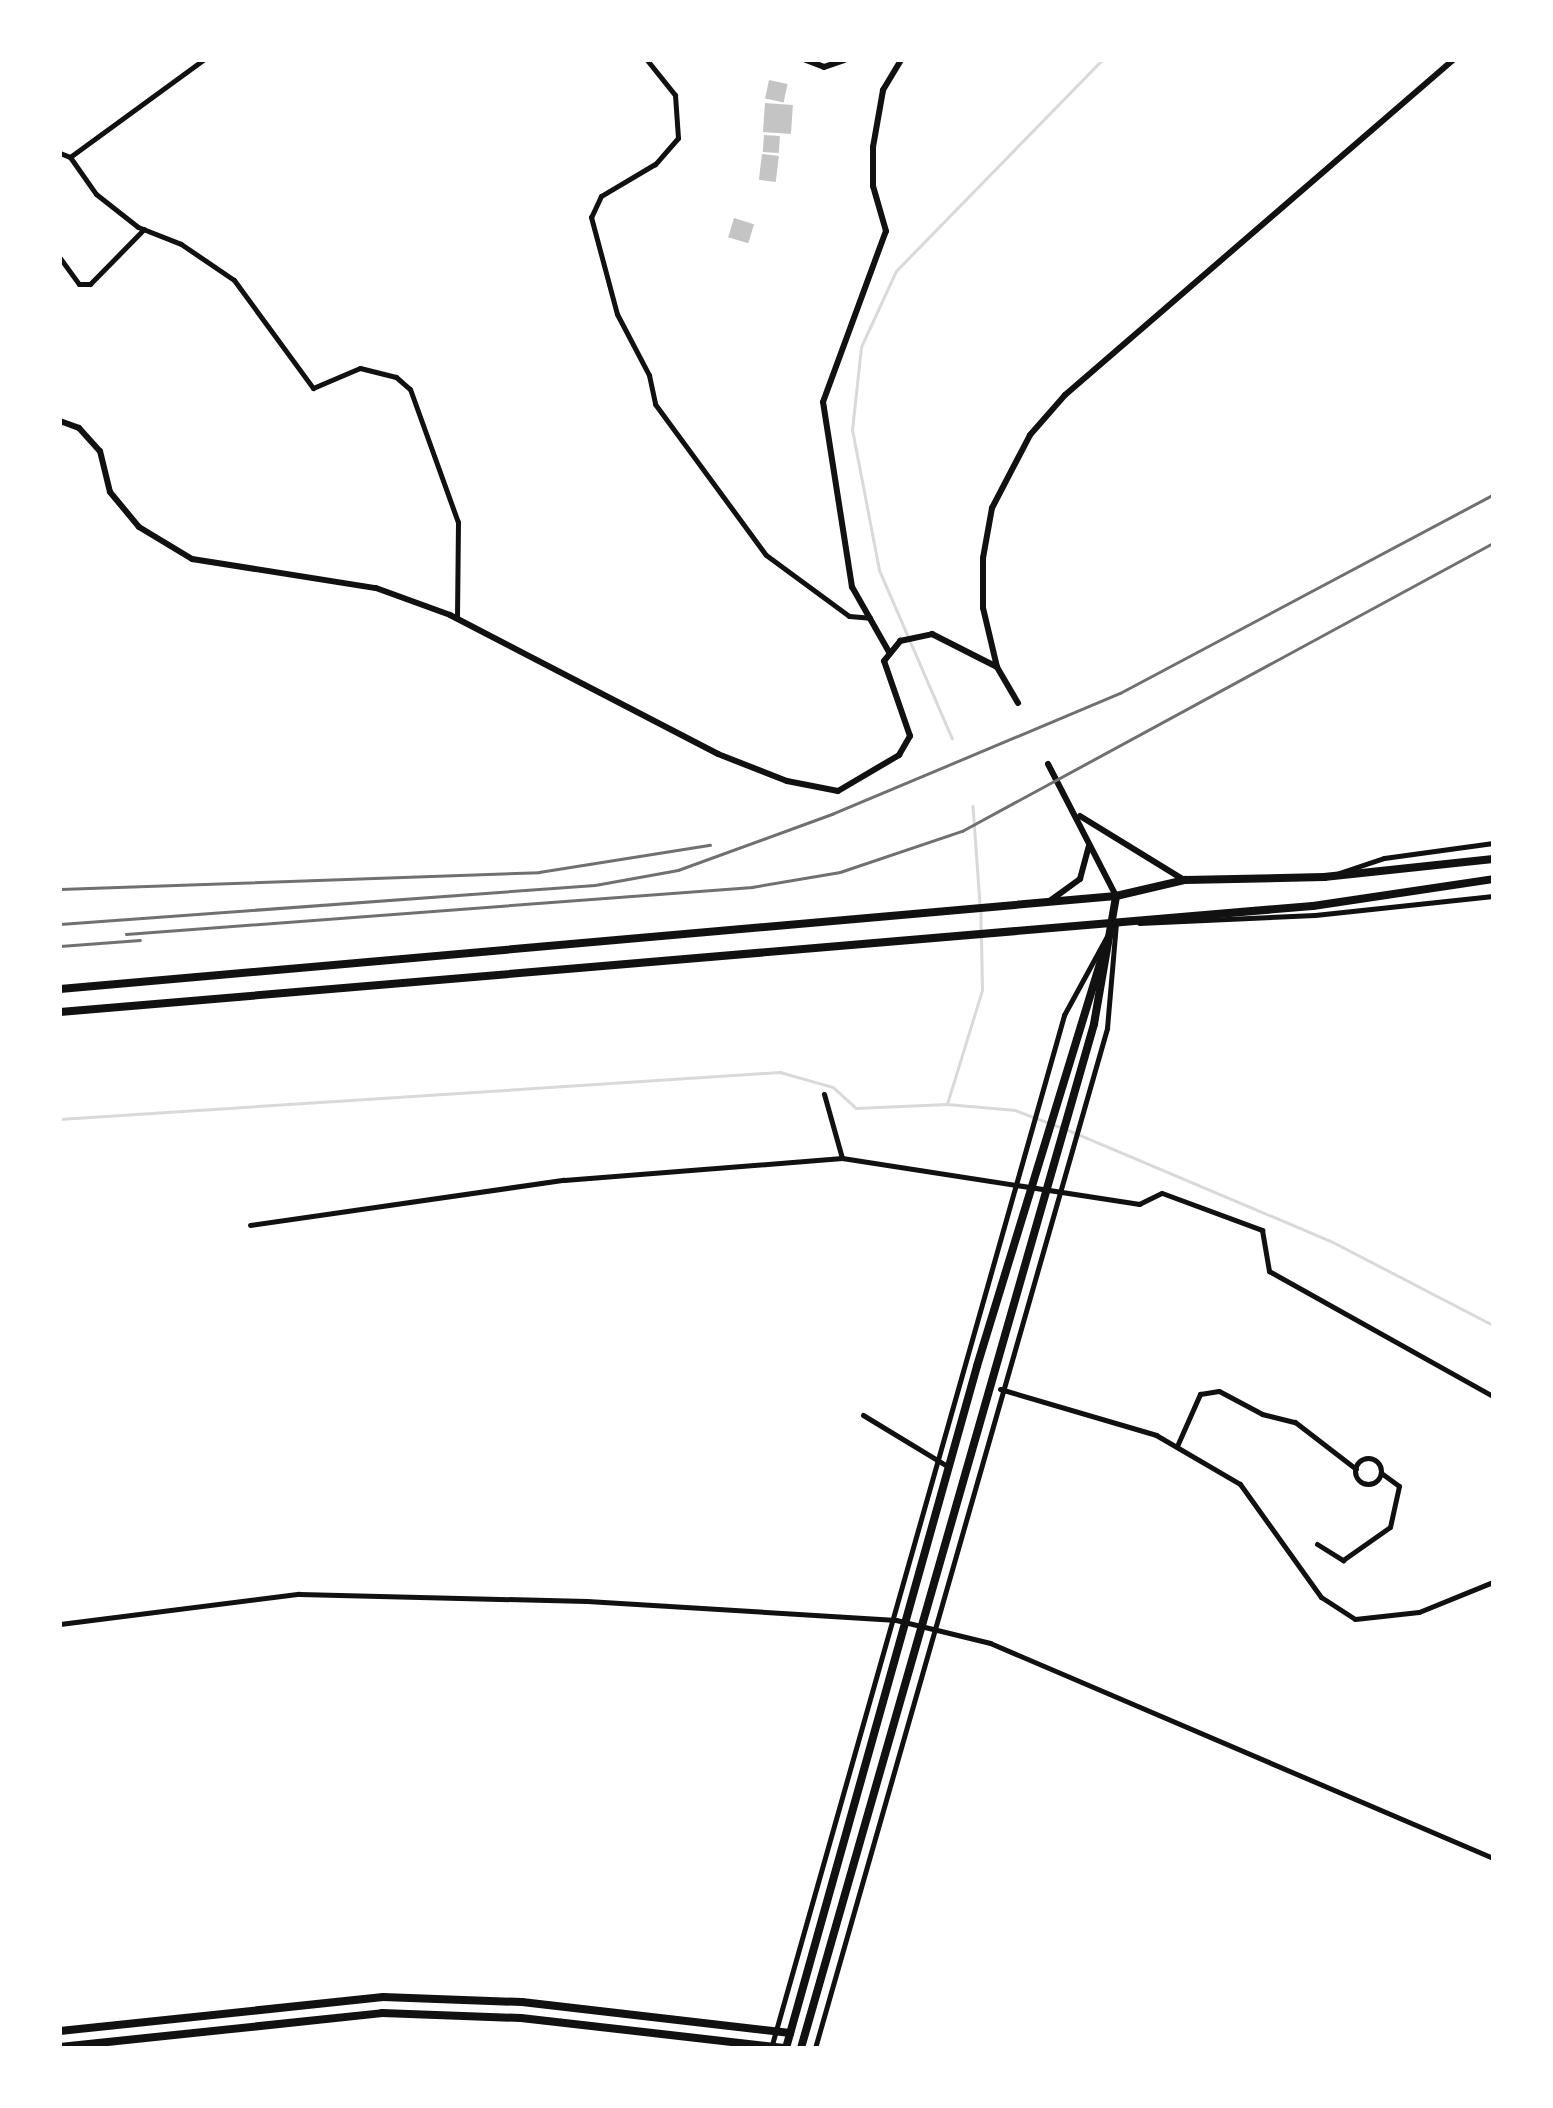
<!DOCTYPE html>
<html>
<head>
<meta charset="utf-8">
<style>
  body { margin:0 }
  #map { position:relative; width:1553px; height:2108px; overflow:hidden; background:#fff; font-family:"Archivo Narrow",sans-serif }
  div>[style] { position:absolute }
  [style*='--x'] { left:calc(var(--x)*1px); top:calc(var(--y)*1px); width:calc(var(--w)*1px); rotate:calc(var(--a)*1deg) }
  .stream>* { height:2.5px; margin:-1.25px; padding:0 1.25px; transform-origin:1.25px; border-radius:1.25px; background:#d9d9d9 }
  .building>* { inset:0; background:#c4c4c4; transform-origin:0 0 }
  .minor>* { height:5px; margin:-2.5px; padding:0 2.5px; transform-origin:2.5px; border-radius:2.5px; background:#111 }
  .minor>.ring { margin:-2.5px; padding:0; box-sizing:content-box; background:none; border:5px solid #111; border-radius:50% }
  .tertiary>* { height:5px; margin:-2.5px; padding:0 2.5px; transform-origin:2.5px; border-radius:2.5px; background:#111 }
  .secondary>* { height:6px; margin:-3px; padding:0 3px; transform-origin:3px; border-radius:3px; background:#111 }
  .primary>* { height:8px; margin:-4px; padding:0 4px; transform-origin:4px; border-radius:4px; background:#111 }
  .rail>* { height:2.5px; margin:-1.25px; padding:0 1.25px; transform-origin:1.25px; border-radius:1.25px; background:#707070 }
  span { translate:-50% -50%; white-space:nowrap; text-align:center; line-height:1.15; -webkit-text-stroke:9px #fff; paint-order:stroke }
  .frame { position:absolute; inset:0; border:62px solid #fff; pointer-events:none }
</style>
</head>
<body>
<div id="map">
  <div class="stream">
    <div style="--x:952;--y:739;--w:184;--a:-113.4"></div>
    <div style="--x:879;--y:570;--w:143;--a:-100.9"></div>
    <div style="--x:852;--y:430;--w:83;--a:-83.8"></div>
    <div style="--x:861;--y:347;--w:84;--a:-65.3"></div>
    <div style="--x:896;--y:271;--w:295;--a:-45.7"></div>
    <div style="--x:973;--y:806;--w:98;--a:85.9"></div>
    <div style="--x:981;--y:912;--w:17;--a:90"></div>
    <div style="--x:947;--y:1104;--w:119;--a:-72.9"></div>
    <div style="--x:982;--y:990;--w:53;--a:-91.1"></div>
    <div style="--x:60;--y:1119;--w:722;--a:-3.73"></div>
    <div style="--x:780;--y:1072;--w:55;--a:15.8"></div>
    <div style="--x:833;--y:1087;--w:31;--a:42"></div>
    <div style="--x:856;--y:1108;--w:91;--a:-2.5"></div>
    <div style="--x:947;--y:1104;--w:68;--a:5"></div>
    <div style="--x:1015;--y:1110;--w:48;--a:20.7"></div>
    <div style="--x:1068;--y:1130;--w:285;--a:22.9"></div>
    <div style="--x:1331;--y:1241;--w:182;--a:27.4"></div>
  </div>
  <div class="building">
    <div style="left:769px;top:80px;width:19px;height:19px;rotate:12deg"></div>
    <div style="left:765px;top:103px;width:28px;height:29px;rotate:4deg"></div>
    <div style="left:764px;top:135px;width:16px;height:17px;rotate:4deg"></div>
    <div style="left:762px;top:154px;width:17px;height:26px;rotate:7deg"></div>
    <div style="left:734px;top:218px;width:21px;height:20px;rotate:17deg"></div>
  </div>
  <div class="minor">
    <div style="--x:647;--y:60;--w:45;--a:51.3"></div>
    <div style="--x:675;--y:95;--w:43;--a:86"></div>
    <div style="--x:678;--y:138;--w:35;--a:131"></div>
    <div style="--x:655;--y:164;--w:63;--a:149.3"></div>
    <div style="--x:601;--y:196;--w:23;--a:115"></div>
    <div style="--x:591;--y:217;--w:100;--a:75"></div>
    <div style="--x:617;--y:314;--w:69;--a:62.3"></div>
    <div style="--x:649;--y:375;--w:30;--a:78"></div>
    <div style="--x:655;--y:404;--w:187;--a:53.7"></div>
    <div style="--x:766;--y:555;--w:103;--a:36.3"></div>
    <div style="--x:849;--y:616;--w:21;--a:5"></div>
    <div style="--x:60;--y:153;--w:11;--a:22"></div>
    <div style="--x:70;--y:157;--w:165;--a:-36.1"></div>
    <div style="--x:70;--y:157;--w:45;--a:54.9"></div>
    <div style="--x:96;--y:194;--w:53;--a:38.2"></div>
    <div style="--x:138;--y:227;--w:46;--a:21.6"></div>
    <div style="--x:181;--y:244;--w:64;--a:34.2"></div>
    <div style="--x:234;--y:280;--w:134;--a:53.8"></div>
    <div style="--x:313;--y:388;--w:51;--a:-23.1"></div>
    <div style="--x:360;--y:368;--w:37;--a:14"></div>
    <div style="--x:396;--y:377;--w:18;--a:41"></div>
    <div style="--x:410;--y:389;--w:141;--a:70.2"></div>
    <div style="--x:458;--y:522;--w:96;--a:90.6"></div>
    <div style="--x:60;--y:258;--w:32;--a:54"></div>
    <div style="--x:79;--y:284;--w:11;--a:0"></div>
    <div style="--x:90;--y:284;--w:77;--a:-45.5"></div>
    <div style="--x:1339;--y:873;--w:47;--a:-18.4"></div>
    <div style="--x:1384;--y:858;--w:110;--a:-7.8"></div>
    <div style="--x:1139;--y:923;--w:176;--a:-2.6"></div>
    <div style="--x:1315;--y:915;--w:179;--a:-6.1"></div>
    <div style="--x:824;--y:1094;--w:66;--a:74.3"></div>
    <div style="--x:250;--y:1225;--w:317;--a:-8.2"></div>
    <div style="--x:564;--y:1180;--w:279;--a:-4.5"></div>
    <div style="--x:842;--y:1158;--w:301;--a:8.8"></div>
    <div style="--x:1139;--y:1204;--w:25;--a:-26"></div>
    <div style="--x:1162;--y:1193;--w:107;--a:20.3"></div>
    <div style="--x:1262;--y:1230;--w:42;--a:80.3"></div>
    <div style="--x:1269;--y:1271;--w:257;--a:29.2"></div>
    <div style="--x:1000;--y:1389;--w:163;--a:16.4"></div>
    <div style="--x:1156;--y:1435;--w:97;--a:30.3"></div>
    <div style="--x:1240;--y:1484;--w:139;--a:54.4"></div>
    <div style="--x:1321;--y:1597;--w:40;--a:32.9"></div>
    <div style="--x:1355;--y:1619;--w:64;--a:-6.2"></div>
    <div style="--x:1419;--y:1612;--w:80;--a:-22.1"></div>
    <div style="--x:863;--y:1415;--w:100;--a:31.2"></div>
    <div style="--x:1177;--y:1446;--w:57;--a:-66.1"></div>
    <div style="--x:1200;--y:1394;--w:19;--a:-9"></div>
    <div style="--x:1219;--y:1391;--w:49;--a:28.1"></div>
    <div style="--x:1262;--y:1414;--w:34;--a:14"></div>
    <div style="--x:1295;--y:1422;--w:77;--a:37.6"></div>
    <div class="ring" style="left:1355px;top:1458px;width:21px;height:21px"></div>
    <div style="--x:1317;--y:1544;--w:31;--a:32"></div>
    <div style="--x:1343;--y:1560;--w:57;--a:-35.1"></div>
    <div style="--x:1390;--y:1527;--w:42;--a:-77.6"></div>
    <div style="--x:1399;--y:1486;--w:22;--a:-144"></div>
    <div style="--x:771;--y:2048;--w:1074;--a:-74.16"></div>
    <div style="--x:1064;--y:1015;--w:90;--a:-61.4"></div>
    <div style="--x:815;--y:2048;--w:1061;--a:-74.02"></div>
    <div style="--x:1107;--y:1028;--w:105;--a:-85.1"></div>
  </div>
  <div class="tertiary">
    <div style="--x:60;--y:1624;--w:241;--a:-7.2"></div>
    <div style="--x:299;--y:1594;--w:288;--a:1.4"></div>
    <div style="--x:587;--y:1601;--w:310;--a:3.5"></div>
    <div style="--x:896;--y:1620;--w:97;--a:13.7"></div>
    <div style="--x:990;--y:1643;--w:547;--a:23.14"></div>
  </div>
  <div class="secondary">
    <div style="--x:806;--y:60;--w:19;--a:21"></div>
    <div style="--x:824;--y:67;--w:21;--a:-19"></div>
    <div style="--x:60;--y:421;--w:20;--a:20"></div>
    <div style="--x:79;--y:428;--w:31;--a:48"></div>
    <div style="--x:100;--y:451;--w:42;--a:76.3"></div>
    <div style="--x:110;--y:492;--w:45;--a:50.4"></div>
    <div style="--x:139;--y:527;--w:62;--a:31.1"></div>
    <div style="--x:192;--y:559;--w:186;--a:9"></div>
    <div style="--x:376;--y:588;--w:79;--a:20"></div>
    <div style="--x:450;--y:615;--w:302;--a:27.4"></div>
    <div style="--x:718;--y:754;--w:74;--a:21.4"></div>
    <div style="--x:787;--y:781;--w:52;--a:11.1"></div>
    <div style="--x:838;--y:791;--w:71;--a:-30.5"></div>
    <div style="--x:899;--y:755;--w:22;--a:-60"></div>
    <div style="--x:910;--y:736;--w:79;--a:-109.1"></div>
    <div style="--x:884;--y:661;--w:26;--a:-51"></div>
    <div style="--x:900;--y:641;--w:33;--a:-12"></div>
    <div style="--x:932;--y:634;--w:73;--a:26.9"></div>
    <div style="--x:889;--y:652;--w:75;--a:-119.6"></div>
    <div style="--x:852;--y:587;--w:187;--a:-98.9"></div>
    <div style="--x:823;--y:402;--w:182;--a:-69.8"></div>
    <div style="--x:886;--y:231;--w:47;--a:-106.1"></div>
    <div style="--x:873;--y:186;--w:39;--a:-90"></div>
    <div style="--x:873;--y:147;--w:58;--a:-80"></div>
    <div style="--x:883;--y:90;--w:35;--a:-59"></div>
    <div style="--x:1018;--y:703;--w:42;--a:-120.3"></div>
    <div style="--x:997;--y:667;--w:61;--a:-103.3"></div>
    <div style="--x:983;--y:608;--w:50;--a:-90"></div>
    <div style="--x:983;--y:558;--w:51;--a:-79.8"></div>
    <div style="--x:992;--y:508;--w:82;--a:-62.5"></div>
    <div style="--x:1030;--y:435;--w:53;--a:-48.8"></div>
    <div style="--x:1065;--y:395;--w:513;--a:-40.81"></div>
    <div style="--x:1048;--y:764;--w:148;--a:62.7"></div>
    <div style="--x:1080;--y:816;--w:122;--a:31.6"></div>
    <div style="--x:1051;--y:900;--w:36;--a:-36"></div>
    <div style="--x:1080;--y:879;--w:35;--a:-75"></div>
  </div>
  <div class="primary">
    <div style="--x:60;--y:989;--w:1060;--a:-5.03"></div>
    <div style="--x:1116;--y:896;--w:71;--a:-13.1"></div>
    <div style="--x:1185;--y:880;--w:139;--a:-1.2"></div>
    <div style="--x:1324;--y:877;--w:170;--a:-6.1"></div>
    <div style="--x:60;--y:1012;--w:1257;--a:-4.84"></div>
    <div style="--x:1313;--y:906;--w:182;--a:-8.5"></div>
    <div style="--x:60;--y:2031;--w:325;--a:-6"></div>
    <div style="--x:383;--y:1997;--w:139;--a:2.1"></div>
    <div style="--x:522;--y:2002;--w:270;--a:6.6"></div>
    <div style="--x:60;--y:2047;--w:324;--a:-6"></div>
    <div style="--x:382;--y:2013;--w:139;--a:2.1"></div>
    <div style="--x:521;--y:2018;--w:267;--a:6.5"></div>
    <div style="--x:786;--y:2048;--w:708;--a:-74.35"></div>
    <div style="--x:977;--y:1366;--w:437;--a:-73"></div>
    <div style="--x:801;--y:2048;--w:1065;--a:-74.03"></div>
    <div style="--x:1094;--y:1024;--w:130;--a:-80.2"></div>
  </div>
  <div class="rail">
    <div style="--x:60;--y:889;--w:479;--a:-2"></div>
    <div style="--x:539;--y:872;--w:173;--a:-9"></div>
    <div style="--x:60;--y:924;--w:536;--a:-4.17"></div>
    <div style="--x:595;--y:885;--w:84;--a:-10.2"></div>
    <div style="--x:678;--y:870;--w:164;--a:-20"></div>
    <div style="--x:832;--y:814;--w:312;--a:-22.8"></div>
    <div style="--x:1120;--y:693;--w:422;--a:-28"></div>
    <div style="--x:126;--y:934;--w:628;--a:-4.29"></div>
    <div style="--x:752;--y:887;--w:89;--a:-9.7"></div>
    <div style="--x:840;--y:872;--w:129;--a:-18.6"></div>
    <div style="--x:962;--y:831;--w:604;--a:-28.47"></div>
    <div style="--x:60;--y:946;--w:80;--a:-4.3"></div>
  </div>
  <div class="frame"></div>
</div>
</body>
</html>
